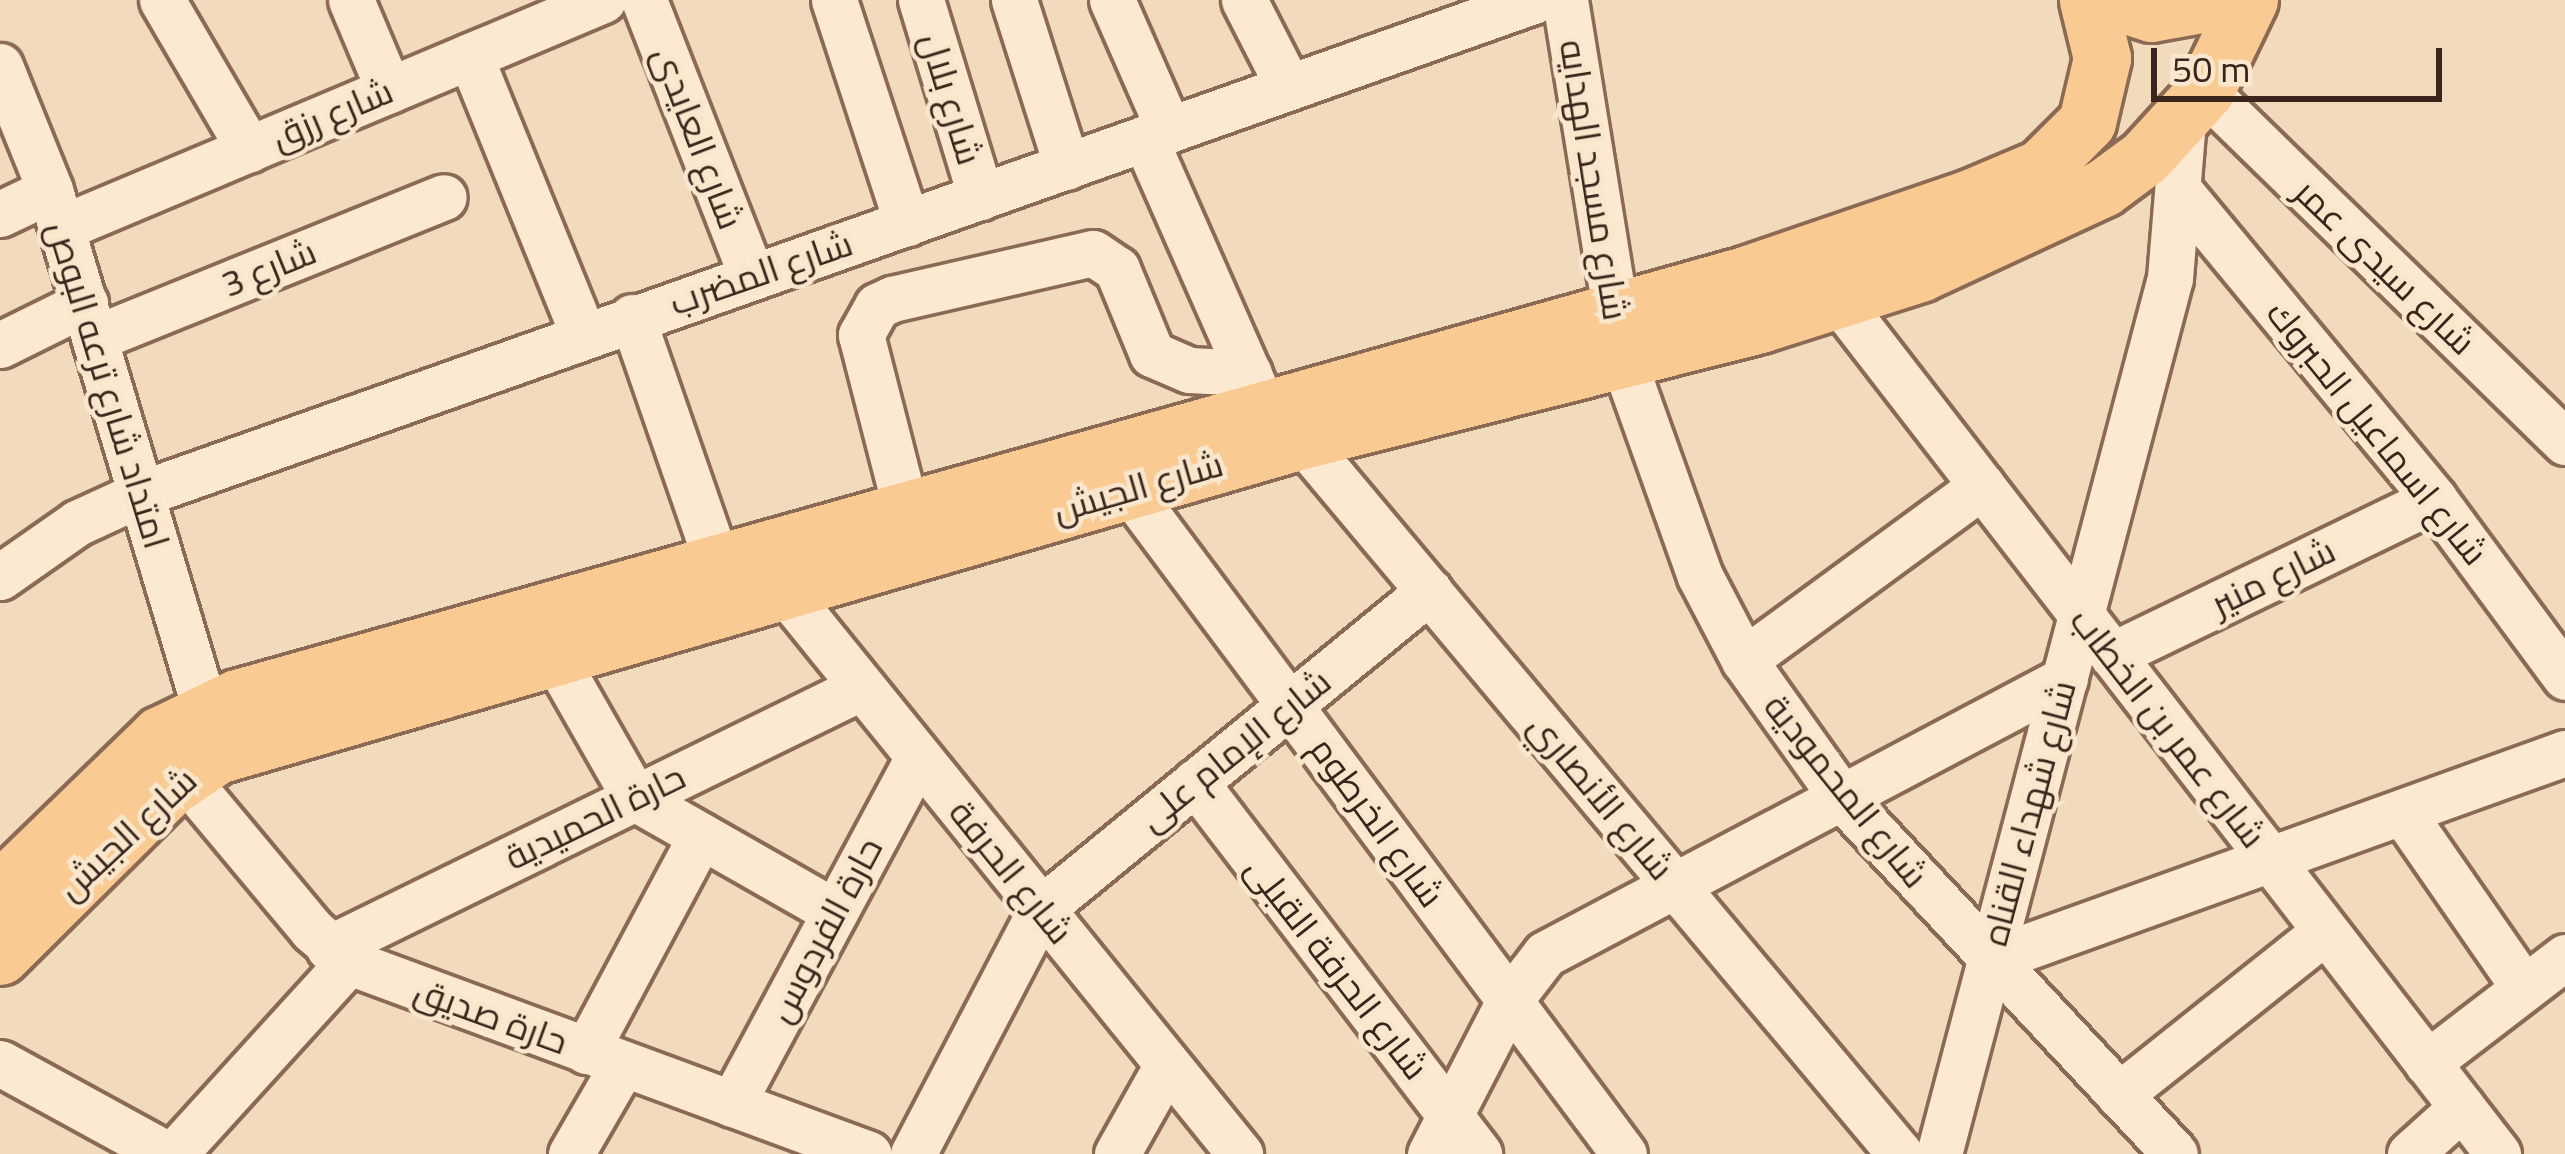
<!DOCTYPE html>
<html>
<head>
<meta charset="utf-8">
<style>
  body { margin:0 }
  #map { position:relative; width:2565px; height:1154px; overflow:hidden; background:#f2dbbd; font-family:Georgia,Cairo,serif }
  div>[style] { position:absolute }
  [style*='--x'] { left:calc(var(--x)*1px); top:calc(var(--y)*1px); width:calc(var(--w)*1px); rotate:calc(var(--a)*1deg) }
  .roads { filter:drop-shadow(3px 0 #8b6a55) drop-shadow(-3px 0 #8b6a55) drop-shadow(0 3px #8b6a55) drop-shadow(0 -3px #8b6a55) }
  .minor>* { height:45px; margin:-22.5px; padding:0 22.5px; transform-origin:22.5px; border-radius:22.5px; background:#fce9d1 }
  .major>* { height:57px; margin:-28.5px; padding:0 28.5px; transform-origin:28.5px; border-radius:28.5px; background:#f9ca91 }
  span { translate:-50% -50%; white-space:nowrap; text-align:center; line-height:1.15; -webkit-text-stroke:9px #f8e6cd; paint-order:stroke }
  .street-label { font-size:36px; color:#39251b }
  .scale { position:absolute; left:2151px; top:48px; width:291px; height:54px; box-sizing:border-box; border:6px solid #39251b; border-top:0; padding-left:15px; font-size:36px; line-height:42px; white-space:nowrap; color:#39251b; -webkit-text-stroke:9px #f8e6cd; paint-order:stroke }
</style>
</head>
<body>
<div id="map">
  <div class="roads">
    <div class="minor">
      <div style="--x:162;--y:0;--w:173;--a:59.7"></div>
      <div style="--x:351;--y:0;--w:98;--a:67.1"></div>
      <div style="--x:644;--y:0;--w:297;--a:68.7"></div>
      <div style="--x:834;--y:0;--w:235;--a:71.9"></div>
      <div style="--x:921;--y:0;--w:206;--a:73.1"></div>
      <div style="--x:1014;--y:0;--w:175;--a:72.4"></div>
      <div style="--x:1112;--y:0;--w:142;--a:66.3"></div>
      <div style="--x:1244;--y:0;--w:97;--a:62.9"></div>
      <div style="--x:1565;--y:0;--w:365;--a:80.8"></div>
      <div style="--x:1623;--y:360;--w:229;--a:70.4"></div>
      <div style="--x:1700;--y:576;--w:95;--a:62.4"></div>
      <div style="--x:1744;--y:660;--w:169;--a:54.6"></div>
      <div style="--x:1842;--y:798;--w:487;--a:46.9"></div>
      <div style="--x:470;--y:56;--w:300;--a:67.9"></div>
      <div style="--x:0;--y:66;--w:134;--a:68"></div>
      <div style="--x:50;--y:190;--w:542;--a:73.37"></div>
      <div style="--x:2205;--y:91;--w:503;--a:44.27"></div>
      <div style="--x:1145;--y:139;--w:280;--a:66.2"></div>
      <div style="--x:2182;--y:194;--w:396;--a:50.4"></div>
      <div style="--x:2434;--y:499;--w:221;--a:53.6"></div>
      <div style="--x:0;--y:214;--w:55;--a:-25.6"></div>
      <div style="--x:61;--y:228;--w:588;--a:-22.81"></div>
      <div style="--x:1839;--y:301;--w:1078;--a:52.31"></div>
      <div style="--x:632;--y:317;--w:260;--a:70.9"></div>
      <div style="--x:95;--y:338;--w:376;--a:-22"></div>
      <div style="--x:0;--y:345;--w:95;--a:-26.3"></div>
      <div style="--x:1302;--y:440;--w:931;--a:50.05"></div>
      <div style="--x:1129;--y:490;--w:828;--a:53.3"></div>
      <div style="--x:906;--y:510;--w:181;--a:-104.4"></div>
      <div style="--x:861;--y:335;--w:33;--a:-61"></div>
      <div style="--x:877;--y:306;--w:17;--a:-25"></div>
      <div style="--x:892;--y:299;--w:206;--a:-12.9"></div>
      <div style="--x:1093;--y:253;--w:29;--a:34"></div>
      <div style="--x:1117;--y:269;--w:92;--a:67.6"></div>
      <div style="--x:1152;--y:354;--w:40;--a:23.4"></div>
      <div style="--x:1189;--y:370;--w:60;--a:2.9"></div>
      <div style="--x:0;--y:577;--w:94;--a:-35"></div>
      <div style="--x:77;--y:523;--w:69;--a:-24.7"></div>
      <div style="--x:140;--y:494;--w:1481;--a:-19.49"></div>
      <div style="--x:783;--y:589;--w:727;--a:51.03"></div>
      <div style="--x:2112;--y:655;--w:358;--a:-25.8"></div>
      <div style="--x:554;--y:656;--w:163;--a:60.3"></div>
      <div style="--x:635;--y:798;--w:230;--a:29.7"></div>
      <div style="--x:1744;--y:660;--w:295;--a:-36.2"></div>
      <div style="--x:183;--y:775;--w:202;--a:50.2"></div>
      <div style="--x:312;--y:930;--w:49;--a:40.9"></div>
      <div style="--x:349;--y:962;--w:554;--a:20.27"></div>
      <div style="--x:1195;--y:782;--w:468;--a:52.6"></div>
      <div style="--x:2403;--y:813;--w:213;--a:55.3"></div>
      <div style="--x:329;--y:948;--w:593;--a:-26.09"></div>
      <div style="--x:1990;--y:960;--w:611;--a:-19.8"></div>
      <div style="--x:586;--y:1051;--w:244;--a:-61.9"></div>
      <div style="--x:0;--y:1063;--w:189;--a:28.7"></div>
      <div style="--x:2427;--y:1063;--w:174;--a:-37.5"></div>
      <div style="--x:2119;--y:1095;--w:263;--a:-38.5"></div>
      <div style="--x:732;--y:1104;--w:394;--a:-61.8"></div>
      <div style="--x:174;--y:1154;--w:260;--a:-47.7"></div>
      <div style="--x:571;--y:1154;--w:104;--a:-60"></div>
      <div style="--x:913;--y:1154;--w:276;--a:-62.4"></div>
      <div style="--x:1041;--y:909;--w:502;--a:-39.34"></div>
      <div style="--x:1117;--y:1154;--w:102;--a:-60.7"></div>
      <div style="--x:1430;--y:1154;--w:172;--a:-62.7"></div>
      <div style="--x:1509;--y:1001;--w:59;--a:-52.5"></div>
      <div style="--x:1545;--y:954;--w:588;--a:-27.87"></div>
      <div style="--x:1939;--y:1154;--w:906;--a:-75.23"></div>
      <div style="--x:2170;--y:278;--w:159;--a:-85.3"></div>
      <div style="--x:2410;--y:1154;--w:70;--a:-42.1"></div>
    </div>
    <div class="major">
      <div style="--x:2111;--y:0;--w:42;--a:18"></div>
      <div style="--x:2151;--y:13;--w:74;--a:-10.1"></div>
      <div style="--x:0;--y:890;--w:223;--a:-44.1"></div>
      <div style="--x:160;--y:735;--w:85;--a:-25.7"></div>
      <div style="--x:237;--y:698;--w:1566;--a:-15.67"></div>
      <div style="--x:1745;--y:275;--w:238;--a:-18.9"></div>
      <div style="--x:1970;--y:198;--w:77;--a:-22.9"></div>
      <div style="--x:2041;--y:168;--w:65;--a:-45"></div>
      <div style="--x:2087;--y:122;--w:66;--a:-76.8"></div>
      <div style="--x:2102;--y:58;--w:60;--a:-103.6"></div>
      <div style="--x:0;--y:956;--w:240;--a:-44.8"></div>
      <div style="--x:170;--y:787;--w:57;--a:-34.2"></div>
      <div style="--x:217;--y:755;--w:1130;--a:-16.19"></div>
      <div style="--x:1302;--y:440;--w:472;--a:-14.2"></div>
      <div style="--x:1760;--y:324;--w:168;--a:-17.7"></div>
      <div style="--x:1920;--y:273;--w:202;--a:-24.9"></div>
      <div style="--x:2103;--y:188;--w:52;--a:-36.4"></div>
      <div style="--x:2145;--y:157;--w:89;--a:-47.7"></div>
      <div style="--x:2205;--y:91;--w:101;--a:-64.2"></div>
    </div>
  </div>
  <div class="street-label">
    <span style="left:951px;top:99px;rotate:73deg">شارع بلال</span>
    <span style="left:332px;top:114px;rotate:-23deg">شارع رزق</span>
    <span style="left:698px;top:138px;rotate:69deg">شارع العايدى</span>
    <span style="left:1594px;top:180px;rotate:81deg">شارع مسجد الهدايه</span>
    <span style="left:2385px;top:267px;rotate:44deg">شارع سيدى عمر</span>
    <span style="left:269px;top:268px;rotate:-22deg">شارع 3</span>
    <span style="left:761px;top:273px;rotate:-19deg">شارع المضرب</span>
    <span style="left:108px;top:385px;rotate:73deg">امتداد شارع ترعه البوص</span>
    <span style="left:2377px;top:433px;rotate:51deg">شارع اسماعيل الحبروك</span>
    <span style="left:1138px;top:487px;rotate:-16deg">شارع الجيش</span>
    <span style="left:2273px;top:577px;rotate:-26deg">شارع منير</span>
    <span style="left:2168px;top:728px;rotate:52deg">شارع عمر بن الخطاب</span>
    <span style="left:1235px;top:750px;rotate:-39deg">شارع الإمام على</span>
    <span style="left:1846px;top:791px;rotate:51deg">شارع المحمودية</span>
    <span style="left:1601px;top:797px;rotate:50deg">شارع الأنصاري</span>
    <span style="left:2029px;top:813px;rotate:-75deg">شارع شهداء القناه</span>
    <span style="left:595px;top:817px;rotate:-26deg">حارة الحميدية</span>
    <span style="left:1377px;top:822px;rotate:54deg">شارع الخرطوم</span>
    <span style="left:127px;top:834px;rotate:-43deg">شارع الجيش</span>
    <span style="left:1011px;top:872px;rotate:51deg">شارع الحرفة</span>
    <span style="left:825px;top:930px;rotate:-62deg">حارة الفردوس</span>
    <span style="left:1337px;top:968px;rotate:52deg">شارع الحرفة القبلى</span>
    <span style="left:491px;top:1016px;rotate:20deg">حارة صديق</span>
  </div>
  <div class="scale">50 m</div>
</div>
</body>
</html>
